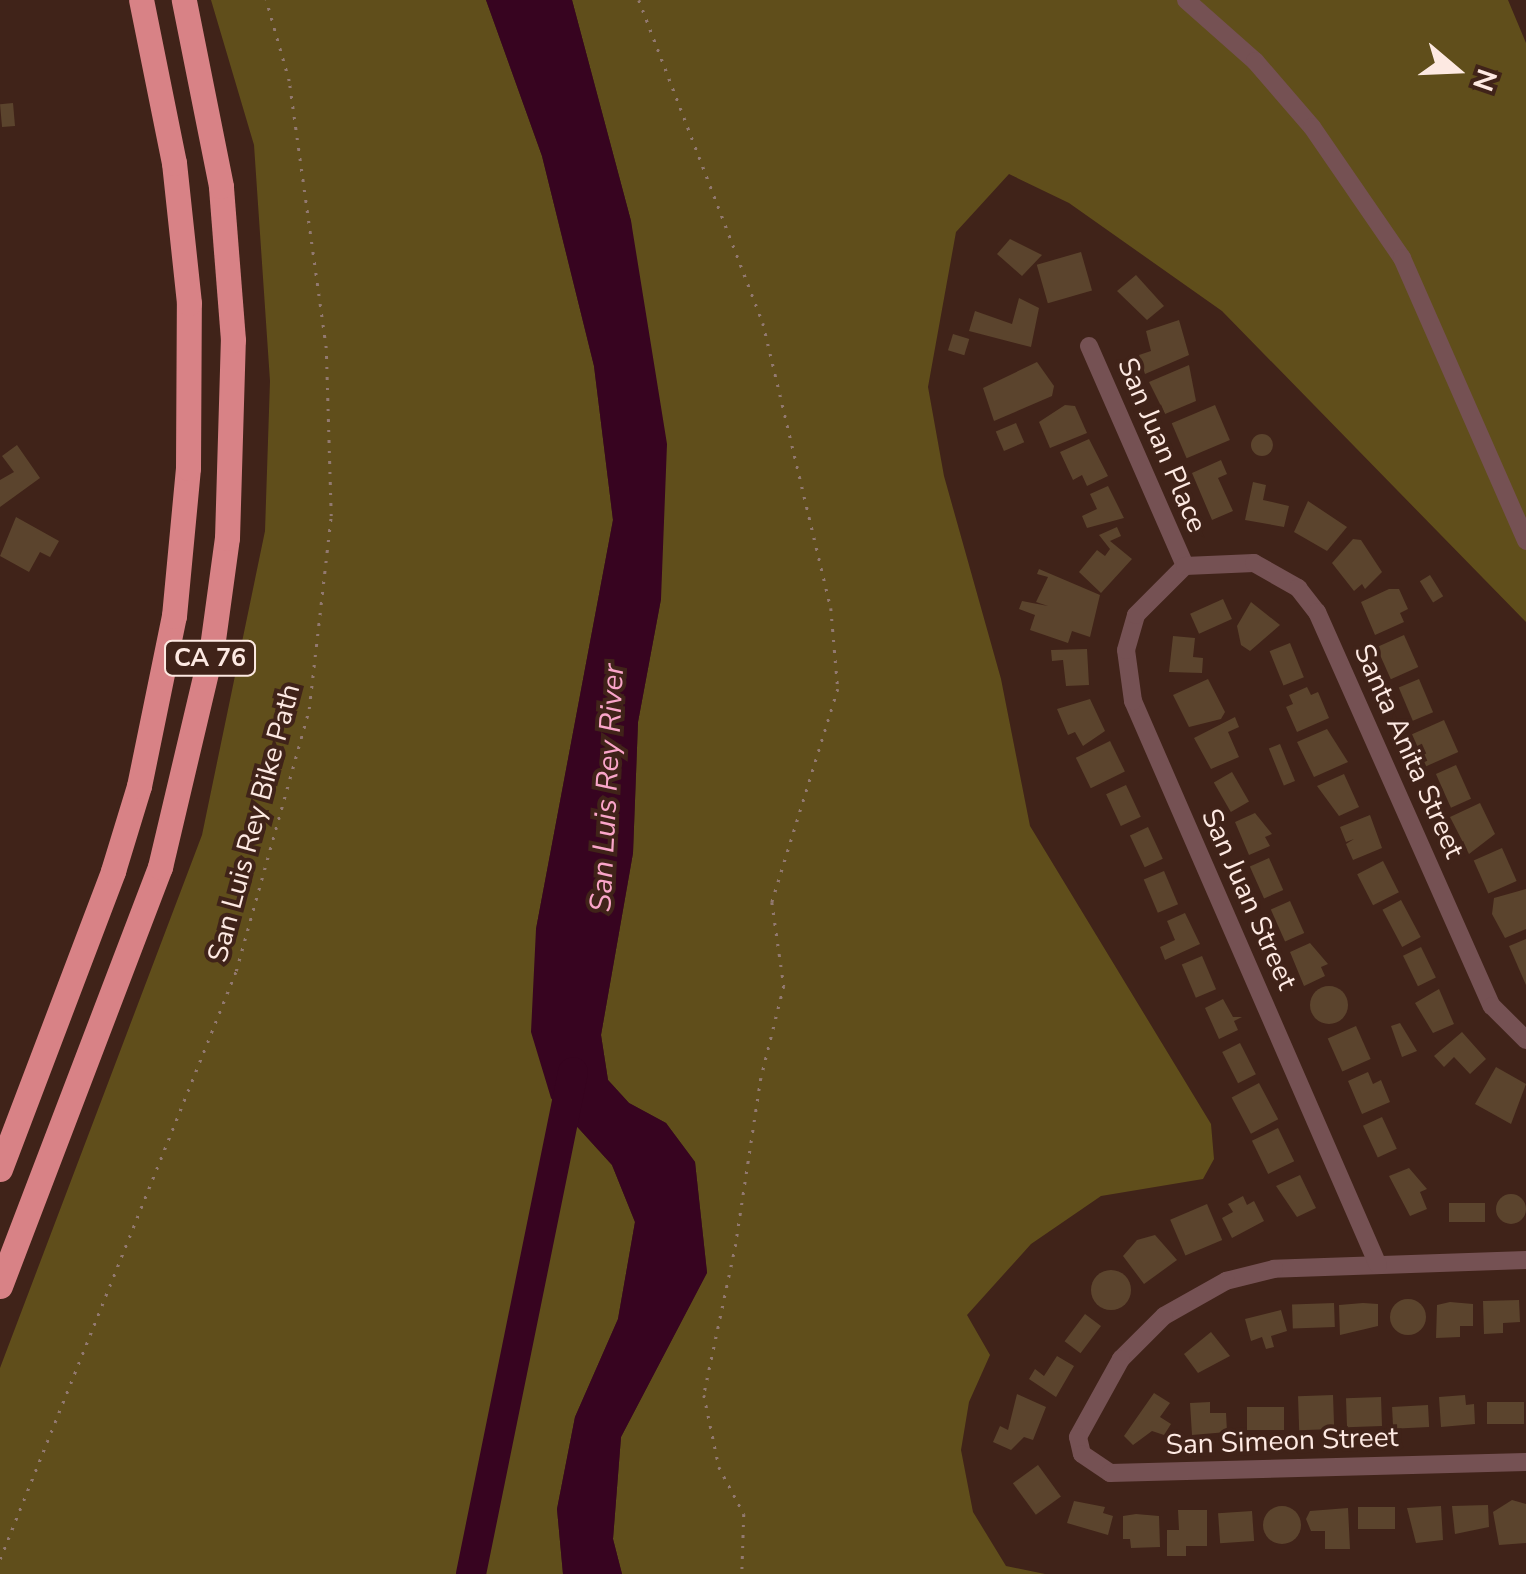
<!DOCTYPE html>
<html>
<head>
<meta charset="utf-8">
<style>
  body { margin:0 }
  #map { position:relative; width:1526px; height:1574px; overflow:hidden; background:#402319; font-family:"Nunito Sans",sans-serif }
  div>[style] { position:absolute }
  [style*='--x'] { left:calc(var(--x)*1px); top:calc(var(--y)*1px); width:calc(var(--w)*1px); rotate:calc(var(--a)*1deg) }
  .green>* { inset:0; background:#604e1b }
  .water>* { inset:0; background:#370420 }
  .river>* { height:30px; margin:-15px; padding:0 15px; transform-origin:15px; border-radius:15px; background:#370420 }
  .building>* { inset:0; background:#5b442d; transform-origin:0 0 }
  .round { border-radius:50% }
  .path>* { height:2.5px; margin-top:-1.25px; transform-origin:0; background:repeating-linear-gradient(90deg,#927970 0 2.5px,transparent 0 10.5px) }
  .minor>* { height:18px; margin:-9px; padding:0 9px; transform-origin:9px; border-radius:9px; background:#755153 }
  .highway>* { height:25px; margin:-12.5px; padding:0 12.5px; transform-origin:12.5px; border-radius:12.5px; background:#d88286 }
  span { translate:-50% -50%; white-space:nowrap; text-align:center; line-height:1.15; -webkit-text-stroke:8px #402319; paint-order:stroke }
  .shield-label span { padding:2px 8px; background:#402319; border:2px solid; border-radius:8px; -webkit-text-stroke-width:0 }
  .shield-label { font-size:25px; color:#fde9e2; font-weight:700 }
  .street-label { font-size:28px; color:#fde9e2 }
  .water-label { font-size:30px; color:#faa5c9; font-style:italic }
  .north { position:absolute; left:1406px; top:20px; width:100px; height:100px; -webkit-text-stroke:8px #402319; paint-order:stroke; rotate:109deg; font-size:28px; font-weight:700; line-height:40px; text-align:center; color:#fde9e2 }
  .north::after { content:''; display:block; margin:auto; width:35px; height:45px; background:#fde9e2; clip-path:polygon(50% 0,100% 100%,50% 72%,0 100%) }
</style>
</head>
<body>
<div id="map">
  <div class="green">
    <div style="clip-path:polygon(211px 0,486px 0,542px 156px,594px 366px,613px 520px,536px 929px,551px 1098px,612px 1165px,635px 1222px,618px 1319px,575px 1417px,557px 1509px,563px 1574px,0 1574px,0 1368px,202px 835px,265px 531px,270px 381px,254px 145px)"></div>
    <div style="clip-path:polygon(572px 0,1508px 0,1526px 43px,1526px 622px,1222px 311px,1069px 203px,1009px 174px,956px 232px,928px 387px,944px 476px,1001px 679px,1030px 826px,1211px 1124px,1214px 1159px,1203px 1179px,1101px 1196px,1031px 1244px,967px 1315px,990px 1355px,969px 1402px,961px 1450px,973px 1512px,1006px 1566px,1045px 1574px,622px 1574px,613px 1539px,621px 1437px,707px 1272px,695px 1162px,666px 1123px,629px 1103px,608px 1080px,601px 1035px,633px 853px,638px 722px,661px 599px,631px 221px)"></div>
  </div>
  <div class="water">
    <div style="clip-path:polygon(486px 0,572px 0,631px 221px,667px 444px,661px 599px,638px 722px,633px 853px,601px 1035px,608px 1080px,629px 1103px,666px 1123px,695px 1162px,707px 1273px,621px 1437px,613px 1539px,622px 1574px,563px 1574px,557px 1509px,575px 1417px,618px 1319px,635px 1222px,612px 1165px,551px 1098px,531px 1032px,536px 929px,613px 520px,594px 366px,542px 156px)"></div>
  </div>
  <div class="river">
    <div style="--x:471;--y:1574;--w:512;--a:-78.51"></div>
  </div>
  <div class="building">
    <div style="left:13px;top:103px;width:23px;height:13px;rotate:85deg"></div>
    <div style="clip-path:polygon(1010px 239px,1042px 255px,1022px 276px,997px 254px)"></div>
    <div style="left:1081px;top:252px;width:40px;height:46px;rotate:74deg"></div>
    <div style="clip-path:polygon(1136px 275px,1164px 306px,1147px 320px,1117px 291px)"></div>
    <div style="clip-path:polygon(1019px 298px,1039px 308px,1031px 347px,969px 331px,975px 311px,1012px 324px)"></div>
    <div style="clip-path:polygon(1179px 320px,1189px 355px,1145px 374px,1139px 355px,1151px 351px,1146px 331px)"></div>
    <div style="left:953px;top:334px;width:17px;height:17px;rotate:17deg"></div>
    <div style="clip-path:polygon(1037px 362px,1054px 386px,1052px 396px,994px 421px,983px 388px)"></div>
    <div style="clip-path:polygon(1189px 365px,1196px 401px,1165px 414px,1149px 382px)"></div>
    <div style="clip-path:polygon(1065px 405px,1075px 406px,1087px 433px,1050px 448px,1039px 422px)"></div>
    <div style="left:1215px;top:405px;width:38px;height:47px;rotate:67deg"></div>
    <div style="left:1016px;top:423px;width:21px;height:22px;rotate:67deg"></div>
    <div class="round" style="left:1251px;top:434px;width:22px;height:22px"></div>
    <div style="clip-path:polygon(1089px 439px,1108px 476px,1087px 486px,1082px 475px,1073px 480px,1060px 452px)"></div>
    <div style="clip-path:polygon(17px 445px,40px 478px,0 507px,0 480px,14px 472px,2px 456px)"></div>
    <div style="clip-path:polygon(1221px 460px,1227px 474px,1218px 478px,1233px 511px,1212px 520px,1192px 473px)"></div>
    <div style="clip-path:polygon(1253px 482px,1266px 485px,1263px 500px,1289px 506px,1284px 527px,1245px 520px)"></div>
    <div style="clip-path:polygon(1108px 486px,1124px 518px,1087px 528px,1082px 516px,1097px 509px,1090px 494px)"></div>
    <div style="clip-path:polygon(1308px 501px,1347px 527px,1327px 551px,1294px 532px)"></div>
    <div style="clip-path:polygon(16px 517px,59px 541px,50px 557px,40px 552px,29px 572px,0 556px)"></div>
    <div style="clip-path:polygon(1117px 527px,1121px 536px,1110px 541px,1132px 559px,1101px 593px,1079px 572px,1097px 550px,1105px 556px,1110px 549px,1099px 535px)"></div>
    <div style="clip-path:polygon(1353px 539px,1361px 540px,1382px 572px,1365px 589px,1362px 584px,1354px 591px,1332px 563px)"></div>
    <div style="clip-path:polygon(1039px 569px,1100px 595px,1090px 637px,1072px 631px,1068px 643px,1030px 630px,1035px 615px,1019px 609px,1022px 601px,1048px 606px,1036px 602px,1048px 577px,1037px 574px)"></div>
    <div style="left:1430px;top:575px;width:25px;height:12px;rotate:58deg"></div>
    <div style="clip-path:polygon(1389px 589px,1399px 589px,1408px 609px,1400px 613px,1404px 622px,1375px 635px,1361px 602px)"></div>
    <div style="left:1223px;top:599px;width:22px;height:36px;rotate:66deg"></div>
    <div style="clip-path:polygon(1251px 602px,1280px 625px,1250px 651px,1241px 645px,1237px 626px)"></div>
    <div style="left:1404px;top:635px;width:35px;height:30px;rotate:66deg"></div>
    <div style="clip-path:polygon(1173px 636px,1195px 638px,1193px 657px,1203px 658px,1202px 673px,1169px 672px)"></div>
    <div style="left:1290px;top:643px;width:37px;height:22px;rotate:68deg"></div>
    <div style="clip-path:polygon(1087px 649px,1089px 685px,1066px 686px,1063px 660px,1052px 661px,1051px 650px)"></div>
    <div style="clip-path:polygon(1208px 679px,1225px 712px,1221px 719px,1189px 727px,1173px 695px)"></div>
    <div style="left:1419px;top:679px;width:36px;height:22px;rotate:67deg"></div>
    <div style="clip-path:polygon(1307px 687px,1311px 695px,1318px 692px,1329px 718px,1297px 732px,1286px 707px,1293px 704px,1289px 695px)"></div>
    <div style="clip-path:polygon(1090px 699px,1105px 731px,1083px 746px,1075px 732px,1068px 735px,1057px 709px)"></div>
    <div style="clip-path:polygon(1235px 717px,1239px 727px,1228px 732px,1239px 757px,1211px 769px,1194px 738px)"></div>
    <div style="left:1444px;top:720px;width:35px;height:35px;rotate:66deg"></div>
    <div style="clip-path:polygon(1327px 729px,1348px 762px,1314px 777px,1297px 742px)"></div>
    <div style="left:1110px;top:741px;width:34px;height:38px;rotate:64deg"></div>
    <div style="left:1280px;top:744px;width:40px;height:12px;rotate:68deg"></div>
    <div style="left:1456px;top:765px;width:37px;height:22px;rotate:66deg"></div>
    <div style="left:1232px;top:772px;width:34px;height:21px;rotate:60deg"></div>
    <div style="clip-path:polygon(1344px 774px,1359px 807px,1339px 816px,1317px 786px)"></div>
    <div style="left:1126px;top:785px;width:35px;height:22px;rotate:65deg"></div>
    <div style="clip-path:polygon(1480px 803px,1495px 834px,1469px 854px,1450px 817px)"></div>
    <div style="clip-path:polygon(1255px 813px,1272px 834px,1265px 837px,1270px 846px,1249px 855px,1235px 822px)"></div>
    <div style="clip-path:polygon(1370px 815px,1382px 848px,1353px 860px,1346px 844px,1354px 839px,1346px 842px,1340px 827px)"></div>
    <div style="left:1148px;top:827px;width:35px;height:20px;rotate:65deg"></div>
    <div style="left:1502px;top:848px;width:36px;height:31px;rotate:66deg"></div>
    <div style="left:1269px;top:858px;width:35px;height:21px;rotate:66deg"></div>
    <div style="left:1383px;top:861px;width:35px;height:29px;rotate:63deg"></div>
    <div style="left:1164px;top:871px;width:36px;height:22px;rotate:67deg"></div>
    <div style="clip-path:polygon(1526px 889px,1526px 929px,1505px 938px,1492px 914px,1494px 898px)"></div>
    <div style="left:1401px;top:900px;width:42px;height:21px;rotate:62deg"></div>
    <div style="left:1290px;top:901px;width:35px;height:21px;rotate:66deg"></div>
    <div style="clip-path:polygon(1185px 913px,1200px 944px,1165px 960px,1160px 947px,1175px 940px,1167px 921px)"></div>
    <div style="clip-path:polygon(1526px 939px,1526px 985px,1509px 946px)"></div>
    <div style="clip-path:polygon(1310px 943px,1328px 964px,1321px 967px,1325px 976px,1304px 986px,1290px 952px)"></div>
    <div style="left:1421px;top:947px;width:34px;height:20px;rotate:64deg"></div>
    <div style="left:1202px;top:956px;width:36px;height:22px;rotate:67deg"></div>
    <div class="round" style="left:1310px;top:986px;width:38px;height:38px"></div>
    <div style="clip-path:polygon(1439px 989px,1454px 1024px,1433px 1033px,1415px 1003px)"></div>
    <div style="clip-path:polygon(1223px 999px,1233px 1017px,1242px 1017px,1234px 1021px,1238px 1030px,1219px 1039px,1205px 1008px)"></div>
    <div style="clip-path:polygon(1400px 1023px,1417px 1051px,1402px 1057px,1391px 1026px)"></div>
    <div style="left:1356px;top:1026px;width:36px;height:31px;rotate:66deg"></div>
    <div style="clip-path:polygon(1462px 1032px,1486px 1059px,1470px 1074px,1454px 1057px,1444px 1067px,1434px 1056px)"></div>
    <div style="left:1240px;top:1043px;width:35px;height:20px;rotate:63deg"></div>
    <div style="clip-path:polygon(1496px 1067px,1526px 1084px,1511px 1124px,1475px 1104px)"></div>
    <div style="clip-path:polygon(1368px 1072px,1373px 1084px,1381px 1080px,1390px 1102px,1362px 1114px,1348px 1081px)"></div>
    <div style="left:1259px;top:1083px;width:41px;height:31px;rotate:62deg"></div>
    <div style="left:1382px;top:1117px;width:35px;height:21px;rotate:65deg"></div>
    <div style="left:1278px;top:1128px;width:37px;height:29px;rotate:64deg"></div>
    <div style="clip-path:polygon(1409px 1168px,1427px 1189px,1420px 1192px,1427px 1209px,1410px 1216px,1389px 1176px)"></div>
    <div style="clip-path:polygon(1300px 1175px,1316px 1208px,1297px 1217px,1276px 1186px)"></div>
    <div class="round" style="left:1496px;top:1194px;width:30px;height:30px"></div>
    <div style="clip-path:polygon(1243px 1196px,1247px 1205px,1254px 1201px,1264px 1221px,1232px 1238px,1222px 1218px,1233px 1212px,1228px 1204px)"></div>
    <div style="left:1485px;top:1203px;width:19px;height:36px;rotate:90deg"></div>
    <div style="left:1207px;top:1204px;width:39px;height:40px;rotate:67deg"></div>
    <div style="clip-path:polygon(1155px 1235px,1177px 1260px,1144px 1284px,1123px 1256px,1137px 1240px)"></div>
    <div class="round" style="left:1091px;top:1270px;width:40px;height:40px"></div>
    <div class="round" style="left:1390px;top:1299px;width:36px;height:36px"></div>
    <div style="clip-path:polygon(1519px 1300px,1520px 1322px,1503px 1323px,1503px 1333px,1484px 1334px,1483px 1301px)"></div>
    <div style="clip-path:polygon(1450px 1302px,1473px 1304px,1473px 1326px,1460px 1326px,1460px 1337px,1436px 1338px,1437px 1305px)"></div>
    <div style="left:1334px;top:1303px;width:24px;height:42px;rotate:88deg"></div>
    <div style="clip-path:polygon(1363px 1303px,1378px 1304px,1378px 1326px,1340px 1335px,1339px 1305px)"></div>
    <div style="clip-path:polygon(1281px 1310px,1287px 1331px,1271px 1336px,1274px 1347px,1266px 1349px,1262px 1337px,1251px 1341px,1245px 1319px)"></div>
    <div style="left:1085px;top:1314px;width:20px;height:34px;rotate:37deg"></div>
    <div style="clip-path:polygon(1211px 1332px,1230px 1356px,1198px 1373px,1184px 1354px)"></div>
    <div style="clip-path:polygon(1057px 1356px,1074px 1366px,1056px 1397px,1029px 1379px,1035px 1369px,1044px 1376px)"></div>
    <div style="clip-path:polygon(1154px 1393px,1170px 1403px,1160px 1417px,1171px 1424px,1164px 1435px,1152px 1431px,1133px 1445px,1124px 1436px)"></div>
    <div style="clip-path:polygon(1017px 1394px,1046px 1407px,1033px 1440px,1024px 1437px,1011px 1450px,993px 1442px,1000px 1426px,1008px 1430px)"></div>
    <div style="left:1333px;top:1395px;width:34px;height:35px;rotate:88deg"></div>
    <div style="clip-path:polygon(1465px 1395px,1466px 1405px,1474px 1404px,1475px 1424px,1441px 1427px,1439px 1397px)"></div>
    <div style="left:1381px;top:1397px;width:29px;height:35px;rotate:88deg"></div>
    <div style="clip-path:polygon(1210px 1402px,1210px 1413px,1226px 1413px,1227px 1432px,1192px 1435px,1190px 1403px)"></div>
    <div style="left:1524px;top:1402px;width:22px;height:37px;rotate:90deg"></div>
    <div style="left:1428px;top:1405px;width:22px;height:36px;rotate:87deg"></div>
    <div style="left:1247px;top:1407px;width:37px;height:23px"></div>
    <div style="left:1038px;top:1465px;width:39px;height:31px;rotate:54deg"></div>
    <div style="clip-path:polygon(1512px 1500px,1526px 1504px,1526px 1543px,1499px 1545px,1493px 1512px)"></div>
    <div style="clip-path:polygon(1074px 1501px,1105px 1507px,1103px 1513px,1113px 1516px,1108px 1535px,1067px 1523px)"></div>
    <div style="clip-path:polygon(1488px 1505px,1489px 1527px,1455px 1534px,1452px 1506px)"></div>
    <div style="clip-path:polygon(1441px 1506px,1443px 1540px,1416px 1543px,1407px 1508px)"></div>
    <div class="round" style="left:1263px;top:1506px;width:38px;height:38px"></div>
    <div style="left:1395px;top:1507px;width:22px;height:37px;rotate:90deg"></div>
    <div style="clip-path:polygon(1348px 1508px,1350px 1549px,1325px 1549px,1325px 1531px,1311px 1531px,1306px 1519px,1310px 1511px)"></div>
    <div style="clip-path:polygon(1178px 1510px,1207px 1510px,1207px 1546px,1186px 1546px,1186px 1556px,1167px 1556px,1167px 1530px,1179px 1530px)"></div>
    <div style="left:1252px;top:1511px;width:30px;height:34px;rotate:86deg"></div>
    <div style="clip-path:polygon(1136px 1514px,1159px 1516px,1160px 1547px,1131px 1548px,1130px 1539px,1123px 1539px,1123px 1516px)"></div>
  </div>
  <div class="path">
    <div style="--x:639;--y:0;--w:346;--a:69"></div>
    <div style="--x:763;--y:323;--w:293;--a:76.6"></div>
    <div style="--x:831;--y:608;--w:81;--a:85.1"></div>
    <div style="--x:838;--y:689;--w:223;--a:107.2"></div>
    <div style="--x:772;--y:902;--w:85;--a:81.9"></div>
    <div style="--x:784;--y:986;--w:95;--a:104"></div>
    <div style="--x:761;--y:1078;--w:168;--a:98.6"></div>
    <div style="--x:736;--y:1244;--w:154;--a:102"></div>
    <div style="--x:704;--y:1395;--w:74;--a:78.2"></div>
    <div style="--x:719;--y:1467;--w:53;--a:62"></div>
    <div style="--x:744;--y:1514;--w:60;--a:91.9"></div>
    <div style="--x:0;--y:1559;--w:634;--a:-68.13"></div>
    <div style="--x:236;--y:971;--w:272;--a:-74.4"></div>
    <div style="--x:309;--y:709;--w:194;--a:-83.5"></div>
    <div style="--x:331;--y:516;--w:168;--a:-91.7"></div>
    <div style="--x:326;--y:348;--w:270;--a:-97.9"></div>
    <div style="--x:289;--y:81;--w:84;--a:-105.9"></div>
  </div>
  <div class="minor">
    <div style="--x:1186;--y:0;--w:92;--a:41.5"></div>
    <div style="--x:1255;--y:61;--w:87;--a:49.2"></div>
    <div style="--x:1312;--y:127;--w:159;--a:55.5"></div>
    <div style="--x:1402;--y:258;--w:309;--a:66.3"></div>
    <div style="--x:1089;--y:346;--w:240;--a:66.4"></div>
    <div style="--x:1526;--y:1260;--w:252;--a:178"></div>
    <div style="--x:1274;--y:1269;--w:49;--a:166"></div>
    <div style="--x:1226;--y:1281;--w:71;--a:150.6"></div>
    <div style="--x:1164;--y:1316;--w:61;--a:135"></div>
    <div style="--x:1121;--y:1359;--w:89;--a:118.9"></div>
    <div style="--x:1078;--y:1437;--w:17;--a:77"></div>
    <div style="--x:1082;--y:1454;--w:34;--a:34"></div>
    <div style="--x:1110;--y:1473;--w:416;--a:-1.5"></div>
    <div style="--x:1378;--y:1265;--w:615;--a:-113.48"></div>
    <div style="--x:1133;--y:701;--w:51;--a:-97.8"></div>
    <div style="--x:1126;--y:650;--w:36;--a:-74"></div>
    <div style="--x:1136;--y:615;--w:69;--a:-45"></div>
    <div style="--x:1185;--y:566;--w:69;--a:-2.5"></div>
    <div style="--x:1254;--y:563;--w:51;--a:29.6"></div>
    <div style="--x:1298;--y:588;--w:31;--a:52"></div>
    <div style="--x:1317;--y:612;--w:431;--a:66.1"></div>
    <div style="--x:1492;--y:1006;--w:48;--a:45"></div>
  </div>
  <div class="highway">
    <div style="--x:0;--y:1169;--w:319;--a:-69.2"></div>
    <div style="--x:113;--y:871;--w:89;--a:-73"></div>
    <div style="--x:139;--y:786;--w:174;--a:-78.4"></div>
    <div style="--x:174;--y:616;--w:149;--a:-84.6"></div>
    <div style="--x:188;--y:468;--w:165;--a:-89.7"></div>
    <div style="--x:189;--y:303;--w:141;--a:-96.1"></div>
    <div style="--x:174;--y:163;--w:166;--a:-101.4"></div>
    <div style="--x:0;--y:1286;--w:449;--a:-69.1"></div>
    <div style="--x:160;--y:867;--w:226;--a:-76.7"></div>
    <div style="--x:212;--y:647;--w:110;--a:-82.2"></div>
    <div style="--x:227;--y:538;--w:198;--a:-88.3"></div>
    <div style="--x:233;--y:340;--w:154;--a:-94.5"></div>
    <div style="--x:221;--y:186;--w:190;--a:-101.3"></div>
  </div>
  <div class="shield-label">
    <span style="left:210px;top:658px">CA 76</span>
  </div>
  <div class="street-label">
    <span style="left:1162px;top:445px;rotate:67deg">San Juan Place</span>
    <span style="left:1409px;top:751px;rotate:66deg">Santa Anita Street</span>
    <span style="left:254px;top:823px;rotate:-75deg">San Luis Rey Bike Path</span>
    <span style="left:1249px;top:899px;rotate:66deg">San Juan Street</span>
    <span style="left:1282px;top:1441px;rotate:-2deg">San Simeon Street</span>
  </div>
  <div class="water-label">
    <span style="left:608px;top:788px;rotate:-87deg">San Luis Rey River</span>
  </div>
  <div class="north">N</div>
</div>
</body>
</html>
